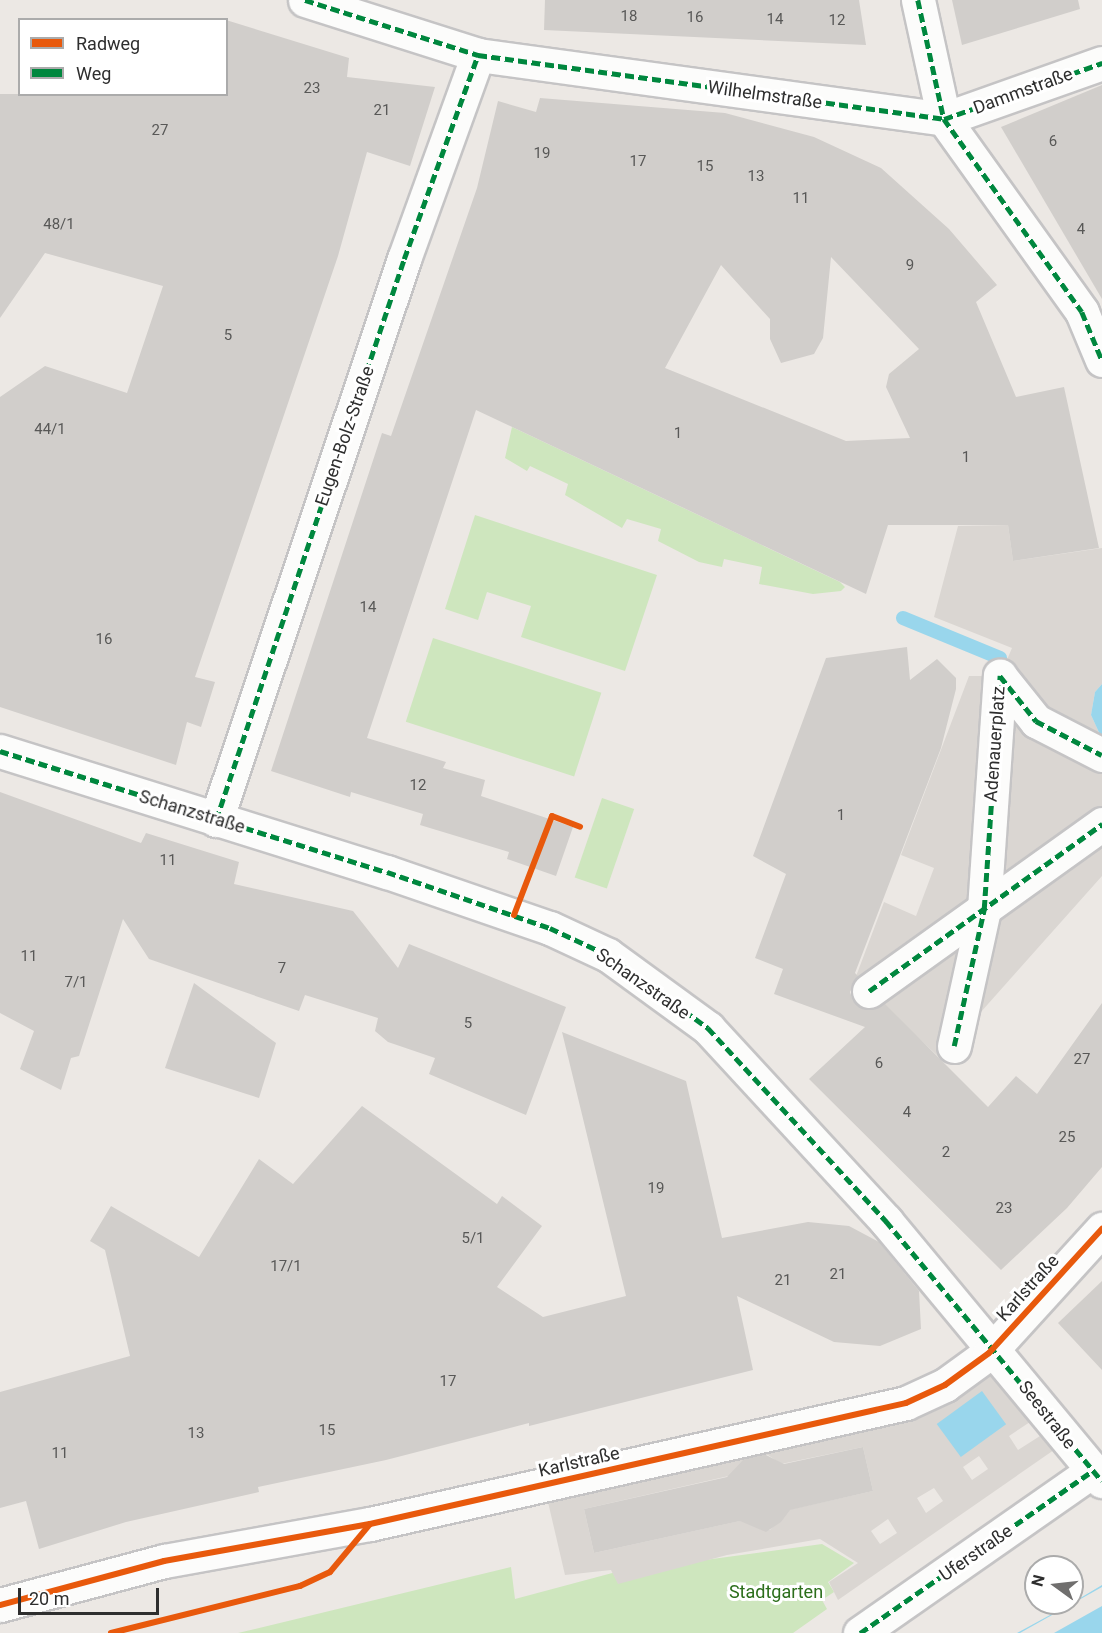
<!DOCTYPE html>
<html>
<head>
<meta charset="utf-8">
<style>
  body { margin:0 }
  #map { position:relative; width:1102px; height:1633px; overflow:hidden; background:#ece8e4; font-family:Roboto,sans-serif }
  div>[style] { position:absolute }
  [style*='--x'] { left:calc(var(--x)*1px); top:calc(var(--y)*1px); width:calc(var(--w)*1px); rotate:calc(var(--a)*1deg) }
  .green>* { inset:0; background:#cee6be; transform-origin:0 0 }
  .plaza>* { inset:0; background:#dad6d2 }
  .water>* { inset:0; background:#99d6ec; transform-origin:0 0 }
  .pier>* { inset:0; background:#ece8e4 }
  .stream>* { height:14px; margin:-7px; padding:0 7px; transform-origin:7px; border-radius:7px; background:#99d6ec }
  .building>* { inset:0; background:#d1cecb }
  .roads { filter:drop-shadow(2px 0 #c5c4c5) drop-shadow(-2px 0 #c5c4c5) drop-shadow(0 2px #c5c4c5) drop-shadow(0 -2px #c5c4c5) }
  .minor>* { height:33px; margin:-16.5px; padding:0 16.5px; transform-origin:16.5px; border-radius:16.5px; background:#fcfcfb }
  .quiet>* { height:4.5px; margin-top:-2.25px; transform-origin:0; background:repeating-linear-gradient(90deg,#00873e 0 9px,transparent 0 13.5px) }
  .cycleway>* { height:6px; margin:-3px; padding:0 3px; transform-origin:3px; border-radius:3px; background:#e8590c }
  span { translate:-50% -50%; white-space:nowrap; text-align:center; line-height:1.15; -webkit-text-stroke:6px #fff; paint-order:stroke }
  .number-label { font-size:15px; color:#585857 }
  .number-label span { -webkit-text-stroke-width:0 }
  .street-label { font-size:18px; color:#2e2e2e }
  .park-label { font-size:18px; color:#2c6e1b }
  .legend { position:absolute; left:18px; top:18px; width:210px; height:78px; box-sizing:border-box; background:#fff; border:2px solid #ababab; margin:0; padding:8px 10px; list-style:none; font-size:18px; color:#2e2e2e }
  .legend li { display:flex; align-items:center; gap:12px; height:30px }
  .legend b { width:30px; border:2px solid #ababab }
  .north { position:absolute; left:1024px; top:1555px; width:60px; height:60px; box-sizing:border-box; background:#fff; border:2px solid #ababab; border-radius:50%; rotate:285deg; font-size:16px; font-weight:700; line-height:24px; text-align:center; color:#2e2e2e }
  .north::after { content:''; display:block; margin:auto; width:21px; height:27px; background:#706f6e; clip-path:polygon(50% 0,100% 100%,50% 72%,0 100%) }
  .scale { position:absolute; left:18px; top:1588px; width:141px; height:27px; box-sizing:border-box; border:3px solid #2e2e2e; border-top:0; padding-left:8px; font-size:18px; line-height:21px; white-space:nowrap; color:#2e2e2e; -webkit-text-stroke:4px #fff; paint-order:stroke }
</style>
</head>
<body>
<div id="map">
  <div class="green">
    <div style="clip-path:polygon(512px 427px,840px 582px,845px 587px,841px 591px,813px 594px,759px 584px,762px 567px,724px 559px,722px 567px,699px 562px,658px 541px,661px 529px,627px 519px,622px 528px,565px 495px,568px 484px,530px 466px,527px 471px,505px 458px)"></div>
    <div style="clip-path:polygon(475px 515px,657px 575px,625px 671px,521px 637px,531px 606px,487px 592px,478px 620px,445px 609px)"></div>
    <div style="left:433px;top:638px;width:177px;height:88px;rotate:18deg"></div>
    <div style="left:602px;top:798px;width:34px;height:84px;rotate:19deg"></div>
    <div style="clip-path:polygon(822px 1544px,854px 1563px,828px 1582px,834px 1592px,822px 1600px,827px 1609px,793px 1633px,238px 1633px,511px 1567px,515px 1599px,616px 1572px)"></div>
  </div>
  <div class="plaza">
    <div style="clip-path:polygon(1008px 525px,1013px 561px,1102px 548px,1102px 684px,1095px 692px,1091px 715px,1102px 739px,1102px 876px,940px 1058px,855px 979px,884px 902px,916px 916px,934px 868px,901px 855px,969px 676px,1000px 676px,1012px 648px,934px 617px,958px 526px)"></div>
    <div style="clip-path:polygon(evenodd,989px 1353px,1064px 1443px,838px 1600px,829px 1582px,858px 1563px,820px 1539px,727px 1555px,618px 1584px,611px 1570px,565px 1575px,544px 1485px,828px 1420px,989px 1353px,1030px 1422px,1040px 1436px,1018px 1450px,1009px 1436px,1030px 1422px,989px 1353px,863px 1447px,873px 1491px,788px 1510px,770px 1530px,762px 1530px,744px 1520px,594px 1553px,584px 1509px,733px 1475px,751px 1454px,768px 1455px,781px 1464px,863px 1447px,989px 1353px,979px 1456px,988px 1469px,972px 1480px,963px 1467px,979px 1456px,989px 1353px,934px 1488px,943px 1501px,926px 1513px,917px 1498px,934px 1488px,989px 1353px,888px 1519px,897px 1533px,880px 1544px,871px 1531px,888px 1519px)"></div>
  </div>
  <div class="water">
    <div style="clip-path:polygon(1102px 684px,1102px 739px,1091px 715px,1095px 692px)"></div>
    <div style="left:982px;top:1391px;width:41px;height:56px;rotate:54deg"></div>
    <div style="clip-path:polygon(1102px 1585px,1102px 1633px,1017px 1633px,1072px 1603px)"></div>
  </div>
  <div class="pier">
    <div style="clip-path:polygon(1102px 1587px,1102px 1606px,1054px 1633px,1020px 1633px)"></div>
  </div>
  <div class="stream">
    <div style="--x:903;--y:618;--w:105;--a:22.4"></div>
  </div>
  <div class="building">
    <div style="clip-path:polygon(545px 0,859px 0,866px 45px,544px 30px)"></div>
    <div style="clip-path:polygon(952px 0,1078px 0,1080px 9px,962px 45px)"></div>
    <div style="clip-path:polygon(226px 20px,349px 58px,347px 77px,435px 87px,410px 166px,367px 152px,338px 256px,195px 677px,215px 682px,201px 727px,187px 722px,176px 765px,0 707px,0 397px,45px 366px,127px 393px,163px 286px,45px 253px,0 318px,0 94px,226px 94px)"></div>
    <div style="clip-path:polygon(1102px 85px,1102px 299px,1001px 127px)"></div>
    <div style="clip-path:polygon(evenodd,540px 98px,725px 113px,814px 137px,881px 168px,949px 229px,997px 285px,976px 302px,1016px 397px,1064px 387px,1099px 548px,1013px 561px,1008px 525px,888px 525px,866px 594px,476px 410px,367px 738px,446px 762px,443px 768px,485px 780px,481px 796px,573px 827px,556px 876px,507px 859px,509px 852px,420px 825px,423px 814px,351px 792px,350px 797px,271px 771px,382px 433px,391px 436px,477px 188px,498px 101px,536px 112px,540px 98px,831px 257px,919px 349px,889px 374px,886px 387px,910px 438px,846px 441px,665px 368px,721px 265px,770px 319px,770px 339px,781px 363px,814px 354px,823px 338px,831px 257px)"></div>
    <div style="clip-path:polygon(907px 647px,910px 680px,937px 659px,956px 678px,956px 689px,941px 748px,855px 973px,858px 976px,850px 992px,853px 1001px,870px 1010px,884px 1003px,988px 1107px,1016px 1076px,1037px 1094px,1102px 1003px,1102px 1167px,1067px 1208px,1001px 1270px,809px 1079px,865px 1027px,774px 994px,783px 969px,755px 958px,786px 874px,753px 856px,826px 658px)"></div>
    <div style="clip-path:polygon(0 792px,141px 843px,146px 833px,239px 862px,234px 884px,353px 911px,398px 968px,409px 944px,566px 1007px,526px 1115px,429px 1074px,435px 1058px,388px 1042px,375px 1031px,378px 1018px,305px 995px,299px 1011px,149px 959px,123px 919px,79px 1056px,71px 1058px,61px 1090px,20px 1069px,34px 1031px,0 1013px)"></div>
    <div style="clip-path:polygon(194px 983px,276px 1043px,259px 1098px,165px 1068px)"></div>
    <div style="clip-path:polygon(562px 1032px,686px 1081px,722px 1238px,808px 1222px,849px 1226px,879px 1242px,919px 1291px,921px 1329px,880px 1346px,834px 1342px,737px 1296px,753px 1370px,529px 1426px,529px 1423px,386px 1460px,258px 1487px,259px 1492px,126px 1522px,39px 1549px,26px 1501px,0 1508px,0 1392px,130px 1356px,105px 1250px,90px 1241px,111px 1206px,199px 1257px,259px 1159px,293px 1184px,362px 1106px,497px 1204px,502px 1196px,542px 1226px,497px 1287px,543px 1317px,626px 1296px)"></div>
    <div style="clip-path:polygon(1102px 1281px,1102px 1370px,1058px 1323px)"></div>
    <div style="clip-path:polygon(863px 1447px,873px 1491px,790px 1510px,781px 1522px,766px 1532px,740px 1521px,594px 1553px,584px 1509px,727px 1477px,744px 1459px,764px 1454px,784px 1464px)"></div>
  </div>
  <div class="roads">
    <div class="minor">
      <div style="--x:305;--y:0;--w:182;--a:17.6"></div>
      <div style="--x:478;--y:55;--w:470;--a:7.8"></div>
      <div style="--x:944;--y:119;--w:237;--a:54.4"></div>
      <div style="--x:1082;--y:312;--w:52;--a:67.4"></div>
      <div style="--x:918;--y:0;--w:122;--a:77.7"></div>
      <div style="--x:944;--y:119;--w:168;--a:-19.5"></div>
      <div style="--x:1000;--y:676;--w:58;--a:51.3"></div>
      <div style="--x:1036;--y:721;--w:74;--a:27.3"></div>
      <div style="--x:0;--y:751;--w:405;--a:17.4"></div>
      <div style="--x:387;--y:872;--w:172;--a:19"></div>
      <div style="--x:550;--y:928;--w:64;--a:25"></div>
      <div style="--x:608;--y:955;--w:124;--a:36.1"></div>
      <div style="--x:708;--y:1028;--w:263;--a:47.3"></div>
      <div style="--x:886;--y:1221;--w:338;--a:50.3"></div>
      <div style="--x:216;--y:820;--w:592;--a:-71.47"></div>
      <div style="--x:404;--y:259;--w:217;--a:-70.1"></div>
      <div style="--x:869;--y:991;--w:287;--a:-35.6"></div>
      <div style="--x:954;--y:1046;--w:140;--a:-77.6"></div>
      <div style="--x:984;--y:909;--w:234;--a:-86.1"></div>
      <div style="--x:0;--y:1605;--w:170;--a:-15"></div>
      <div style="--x:164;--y:1561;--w:209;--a:-10.2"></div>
      <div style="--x:370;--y:1524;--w:549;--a:-12.72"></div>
      <div style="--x:906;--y:1403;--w:43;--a:-24.8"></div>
      <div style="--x:945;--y:1385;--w:54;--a:-36"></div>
      <div style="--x:989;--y:1353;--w:168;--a:-47.7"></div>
      <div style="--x:860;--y:1633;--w:282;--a:-34.9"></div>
    </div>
  </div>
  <div class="quiet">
    <div style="--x:305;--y:0;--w:182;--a:17.6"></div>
    <div style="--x:478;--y:55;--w:470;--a:7.8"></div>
    <div style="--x:944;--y:119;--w:237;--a:54.4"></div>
    <div style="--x:1082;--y:312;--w:52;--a:67.4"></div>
    <div style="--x:918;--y:0;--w:122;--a:77.7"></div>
    <div style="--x:944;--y:119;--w:168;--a:-19.5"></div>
    <div style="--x:1000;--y:676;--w:58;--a:51.3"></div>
    <div style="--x:1036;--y:721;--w:74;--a:27.3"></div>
    <div style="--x:0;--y:751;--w:405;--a:17.4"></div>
    <div style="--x:387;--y:872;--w:172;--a:19"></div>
    <div style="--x:550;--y:928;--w:64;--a:25"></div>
    <div style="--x:608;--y:955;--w:124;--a:36.1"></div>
    <div style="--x:708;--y:1028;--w:263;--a:47.3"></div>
    <div style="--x:886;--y:1221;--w:338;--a:50.3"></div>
    <div style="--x:216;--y:820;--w:592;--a:-71.47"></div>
    <div style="--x:404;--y:259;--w:217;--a:-70.1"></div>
    <div style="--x:869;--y:991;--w:287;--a:-35.6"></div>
    <div style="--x:954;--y:1046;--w:140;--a:-77.6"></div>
    <div style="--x:984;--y:909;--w:234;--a:-86.1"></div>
    <div style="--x:860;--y:1633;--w:282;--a:-34.9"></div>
  </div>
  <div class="cycleway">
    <div style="--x:514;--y:915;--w:106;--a:-69"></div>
    <div style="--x:552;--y:816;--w:30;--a:21"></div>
    <div style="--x:0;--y:1605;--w:170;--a:-15"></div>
    <div style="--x:164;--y:1561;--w:209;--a:-10.2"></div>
    <div style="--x:370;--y:1524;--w:549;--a:-12.72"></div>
    <div style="--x:906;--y:1403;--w:43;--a:-24.8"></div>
    <div style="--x:945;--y:1385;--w:54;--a:-36"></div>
    <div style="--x:989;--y:1353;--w:168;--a:-47.7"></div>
    <div style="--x:111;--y:1633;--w:195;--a:-14"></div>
    <div style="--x:300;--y:1586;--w:33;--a:-25"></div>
    <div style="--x:330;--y:1572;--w:62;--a:-50.2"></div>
  </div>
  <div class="number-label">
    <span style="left:629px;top:17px">18</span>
    <span style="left:695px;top:18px">16</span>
    <span style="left:775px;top:20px">14</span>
    <span style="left:837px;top:21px">12</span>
    <span style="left:312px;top:89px">23</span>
    <span style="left:382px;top:111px">21</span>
    <span style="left:160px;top:131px">27</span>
    <span style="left:1053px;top:142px">6</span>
    <span style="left:542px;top:154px">19</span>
    <span style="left:638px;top:162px">17</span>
    <span style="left:705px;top:167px">15</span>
    <span style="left:756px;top:177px">13</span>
    <span style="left:801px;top:199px">11</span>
    <span style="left:59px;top:225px">48/1</span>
    <span style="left:1081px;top:230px">4</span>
    <span style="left:910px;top:266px">9</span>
    <span style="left:228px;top:336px">5</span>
    <span style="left:50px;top:430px">44/1</span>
    <span style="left:678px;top:434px">1</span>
    <span style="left:966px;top:458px">1</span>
    <span style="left:368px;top:608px">14</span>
    <span style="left:104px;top:640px">16</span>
    <span style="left:418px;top:786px">12</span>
    <span style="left:841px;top:816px">1</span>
    <span style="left:168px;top:861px">11</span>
    <span style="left:29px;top:957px">11</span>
    <span style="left:282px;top:969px">7</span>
    <span style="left:76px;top:983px">7/1</span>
    <span style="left:468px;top:1024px">5</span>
    <span style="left:1082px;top:1060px">27</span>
    <span style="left:879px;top:1064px">6</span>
    <span style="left:907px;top:1113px">4</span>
    <span style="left:1067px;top:1138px">25</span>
    <span style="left:946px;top:1153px">2</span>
    <span style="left:656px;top:1189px">19</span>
    <span style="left:1004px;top:1209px">23</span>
    <span style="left:473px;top:1239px">5/1</span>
    <span style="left:286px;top:1267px">17/1</span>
    <span style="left:838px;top:1275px">21</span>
    <span style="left:783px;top:1281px">21</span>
    <span style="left:448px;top:1382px">17</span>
    <span style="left:327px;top:1431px">15</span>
    <span style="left:196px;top:1434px">13</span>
    <span style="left:60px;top:1454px">11</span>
  </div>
  <div class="street-label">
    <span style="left:1023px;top:91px;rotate:-20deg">Dammstraße</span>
    <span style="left:765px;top:95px;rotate:8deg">Wilhelmstraße</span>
    <span style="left:345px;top:436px;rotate:-71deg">Eugen-Bolz-Straße</span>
    <span style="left:995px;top:744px;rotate:-86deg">Adenauerplatz</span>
    <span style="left:192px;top:812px;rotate:17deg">Schanzstraße</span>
    <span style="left:643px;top:984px;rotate:35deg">Schanzstraße</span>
    <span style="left:1028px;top:1288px;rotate:-48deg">Karlstraße</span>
    <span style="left:1047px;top:1415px;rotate:52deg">Seestraße</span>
    <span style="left:579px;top:1462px;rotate:-13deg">Karlstraße</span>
    <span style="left:976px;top:1553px;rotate:-35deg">Uferstraße</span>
  </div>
  <div class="park-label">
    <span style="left:776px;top:1592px">Stadtgarten</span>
  </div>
  <ul class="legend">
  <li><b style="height:8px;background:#e8590c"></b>Radweg</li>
  <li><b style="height:8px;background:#00873e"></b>Weg</li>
  </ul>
  <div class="north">N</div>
  <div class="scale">20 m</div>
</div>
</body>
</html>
